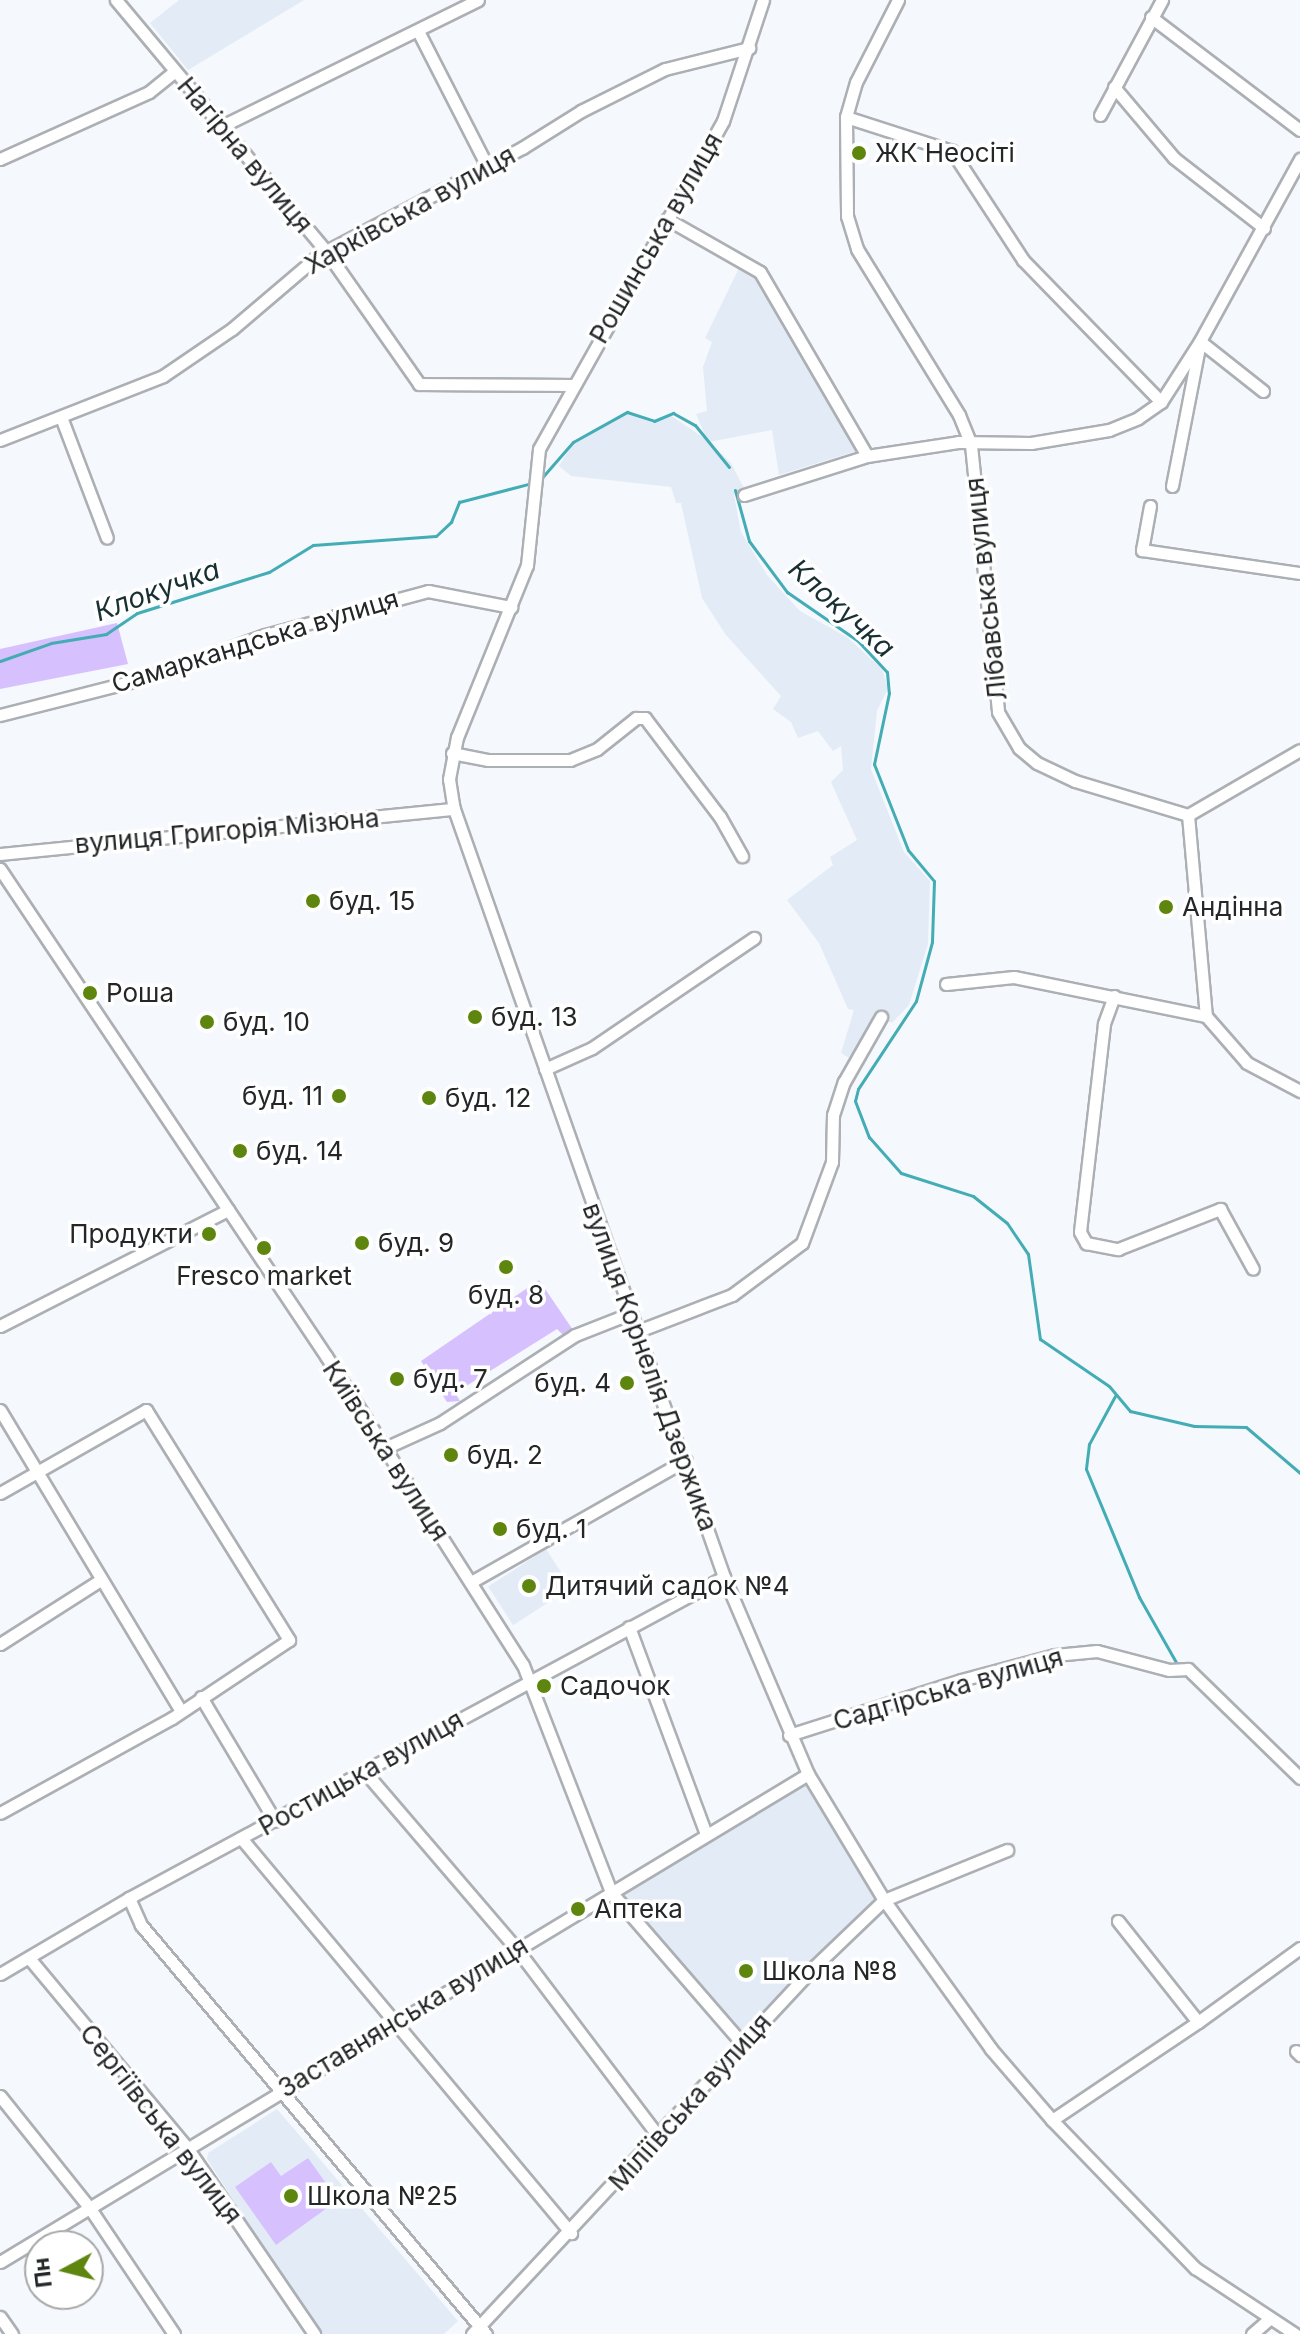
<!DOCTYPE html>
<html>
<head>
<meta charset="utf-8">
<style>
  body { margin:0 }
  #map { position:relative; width:1300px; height:2334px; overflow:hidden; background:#f5f8fc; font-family:Inter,sans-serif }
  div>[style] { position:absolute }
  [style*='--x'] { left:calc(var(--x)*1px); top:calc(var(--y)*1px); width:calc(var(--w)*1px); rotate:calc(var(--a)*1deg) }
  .built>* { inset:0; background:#e3ecf6; transform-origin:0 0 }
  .green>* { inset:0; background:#d7c0fe }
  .stream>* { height:3px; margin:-1.5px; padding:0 1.5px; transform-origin:1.5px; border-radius:1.5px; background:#43acb4 }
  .roads { filter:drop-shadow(2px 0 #acafb3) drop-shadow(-2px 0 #acafb3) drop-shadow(0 2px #acafb3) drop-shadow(0 -2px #acafb3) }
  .minor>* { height:11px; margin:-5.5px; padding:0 5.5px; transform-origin:5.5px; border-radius:5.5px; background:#fff }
  .dots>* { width:22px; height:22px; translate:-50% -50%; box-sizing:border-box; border:4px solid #fff; border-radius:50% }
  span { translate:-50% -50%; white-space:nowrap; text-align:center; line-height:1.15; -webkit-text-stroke:7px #fff; paint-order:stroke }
  .poi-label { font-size:26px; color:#242627 }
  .left { translate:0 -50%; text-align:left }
  .right { translate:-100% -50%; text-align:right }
  .street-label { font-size:26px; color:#242627 }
  .water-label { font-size:28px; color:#183032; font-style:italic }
  .north { position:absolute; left:24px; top:2230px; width:80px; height:80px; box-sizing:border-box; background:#fff; border:2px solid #a7a8a9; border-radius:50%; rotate:263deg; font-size:22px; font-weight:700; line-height:32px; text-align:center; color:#242627 }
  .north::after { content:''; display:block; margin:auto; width:28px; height:36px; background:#5e860f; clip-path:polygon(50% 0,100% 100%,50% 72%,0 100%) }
</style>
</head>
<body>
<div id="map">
  <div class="built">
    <div style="clip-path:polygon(179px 0,304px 0,188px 70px,150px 23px)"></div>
    <div style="clip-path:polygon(740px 266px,752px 272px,763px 289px,856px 451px,779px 475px,772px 430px,709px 442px,731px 463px,745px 490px,734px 495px,741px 532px,767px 575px,800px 611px,847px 637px,882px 669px,888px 688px,877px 711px,871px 769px,904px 852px,930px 881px,928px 944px,909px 1005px,892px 1023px,876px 1014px,851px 1059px,841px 1053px,854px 1010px,848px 1009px,819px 943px,787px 900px,833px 865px,830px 857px,857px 840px,831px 782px,843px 770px,841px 746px,833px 751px,818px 731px,798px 738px,791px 722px,773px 709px,781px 696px,726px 635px,702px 598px,681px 503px,676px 503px,671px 487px,571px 476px,559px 466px,572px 445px,595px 428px,628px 414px,653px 423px,670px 415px,707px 440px,696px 414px,707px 411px,703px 367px,712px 342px,705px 338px)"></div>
    <div style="left:546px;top:1549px;width:46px;height:69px;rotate:57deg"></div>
    <div style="clip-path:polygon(808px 1776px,883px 1899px,742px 2043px,612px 1892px)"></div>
    <div style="clip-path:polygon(277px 2109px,458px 2321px,444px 2334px,319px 2334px,207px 2159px,208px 2153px)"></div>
  </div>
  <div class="green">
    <div style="clip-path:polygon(117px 623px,128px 664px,0 689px,0 649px)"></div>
    <div style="clip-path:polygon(539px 1280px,573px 1330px,564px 1336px,557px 1329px,455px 1393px,460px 1401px,447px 1402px,421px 1361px)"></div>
    <div style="clip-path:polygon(308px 2158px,338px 2200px,276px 2245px,235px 2187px,271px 2162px,281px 2176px)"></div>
  </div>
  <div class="stream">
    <div style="--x:539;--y:481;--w:52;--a:-48.9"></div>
    <div style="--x:573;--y:442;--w:62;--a:-29.1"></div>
    <div style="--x:627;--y:412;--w:28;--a:18"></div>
    <div style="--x:654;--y:421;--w:21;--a:-23"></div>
    <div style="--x:673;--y:413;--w:25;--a:29"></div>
    <div style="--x:695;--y:425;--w:54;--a:51"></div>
    <div style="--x:735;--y:490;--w:53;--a:74.6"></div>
    <div style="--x:749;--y:541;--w:64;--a:53.3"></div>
    <div style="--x:787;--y:592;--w:86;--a:34.6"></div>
    <div style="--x:858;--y:641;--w:42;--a:46.9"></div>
    <div style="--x:887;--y:672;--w:21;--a:85"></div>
    <div style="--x:889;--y:693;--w:73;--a:101.9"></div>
    <div style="--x:874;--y:764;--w:92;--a:68.4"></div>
    <div style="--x:908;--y:850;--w:40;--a:50"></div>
    <div style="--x:934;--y:881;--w:61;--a:91.9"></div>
    <div style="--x:932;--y:942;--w:61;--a:105.2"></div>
    <div style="--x:916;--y:1001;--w:105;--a:123.4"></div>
    <div style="--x:858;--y:1089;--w:12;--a:104"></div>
    <div style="--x:855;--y:1101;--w:39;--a:69"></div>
    <div style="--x:869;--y:1137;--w:48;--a:48.4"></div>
    <div style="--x:901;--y:1173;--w:76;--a:17.7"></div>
    <div style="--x:973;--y:1196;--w:43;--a:38.5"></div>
    <div style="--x:1007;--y:1223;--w:37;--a:56"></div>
    <div style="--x:1028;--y:1254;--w:86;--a:82"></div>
    <div style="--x:1040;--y:1339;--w:83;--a:34.3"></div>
    <div style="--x:1109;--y:1386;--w:33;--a:50"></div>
    <div style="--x:1130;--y:1411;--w:66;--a:13.2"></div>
    <div style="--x:1194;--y:1426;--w:52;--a:1.1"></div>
    <div style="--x:1246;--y:1427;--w:71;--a:40.4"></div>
    <div style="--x:0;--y:661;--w:54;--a:-19.4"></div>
    <div style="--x:51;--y:643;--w:56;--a:-9.3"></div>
    <div style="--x:106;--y:634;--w:37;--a:-34"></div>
    <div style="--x:137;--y:613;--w:138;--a:-17.3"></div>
    <div style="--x:269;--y:572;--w:52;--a:-31.5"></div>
    <div style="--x:313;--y:545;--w:123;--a:-4.2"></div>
    <div style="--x:436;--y:536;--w:21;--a:-43"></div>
    <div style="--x:451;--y:522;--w:22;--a:-68"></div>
    <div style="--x:459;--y:502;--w:75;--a:-14.6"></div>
    <div style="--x:1115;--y:1396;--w:55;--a:118.4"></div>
    <div style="--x:1089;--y:1444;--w:25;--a:97"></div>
    <div style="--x:1086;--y:1469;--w:139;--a:67.5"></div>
    <div style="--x:1139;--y:1597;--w:75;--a:60.4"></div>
  </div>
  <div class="roads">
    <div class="minor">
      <div style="--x:116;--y:0;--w:327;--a:50.1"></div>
      <div style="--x:326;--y:251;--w:162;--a:55"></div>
      <div style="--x:419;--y:384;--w:152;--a:0.4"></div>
      <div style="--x:763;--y:0;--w:127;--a:108.3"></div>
      <div style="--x:723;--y:121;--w:376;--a:119.3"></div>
      <div style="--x:539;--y:449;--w:117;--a:95.9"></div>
      <div style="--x:527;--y:565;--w:186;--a:112.1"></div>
      <div style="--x:457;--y:737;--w:43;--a:100.8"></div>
      <div style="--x:449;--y:779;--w:30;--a:81"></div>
      <div style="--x:454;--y:809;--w:814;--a:70.63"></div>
      <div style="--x:724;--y:1577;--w:214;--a:66.9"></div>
      <div style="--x:808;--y:1774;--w:147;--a:58.9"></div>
      <div style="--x:884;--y:1900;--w:183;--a:54.3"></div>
      <div style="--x:991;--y:2049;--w:94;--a:49.3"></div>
      <div style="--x:1052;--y:2120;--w:206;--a:46"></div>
      <div style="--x:1195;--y:2268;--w:120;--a:33.4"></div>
      <div style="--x:898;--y:0;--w:92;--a:117.1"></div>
      <div style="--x:856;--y:82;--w:36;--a:106"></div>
      <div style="--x:846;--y:117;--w:99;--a:89.4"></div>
      <div style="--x:847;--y:216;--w:34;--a:73"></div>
      <div style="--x:857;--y:249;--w:195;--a:58.4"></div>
      <div style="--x:959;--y:415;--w:32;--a:68"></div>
      <div style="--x:971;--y:445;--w:268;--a:84.2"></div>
      <div style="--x:998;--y:712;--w:42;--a:59.7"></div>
      <div style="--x:1019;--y:748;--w:23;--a:40"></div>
      <div style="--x:1037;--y:763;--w:42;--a:25.3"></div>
      <div style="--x:1075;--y:781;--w:118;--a:16.7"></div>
      <div style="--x:1188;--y:815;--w:202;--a:84.9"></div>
      <div style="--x:1206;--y:1016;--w:62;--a:48.9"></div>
      <div style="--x:1247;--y:1063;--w:60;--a:27.8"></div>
      <div style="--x:1151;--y:17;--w:187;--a:37.2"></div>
      <div style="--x:418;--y:31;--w:149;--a:62.9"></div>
      <div style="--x:1114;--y:87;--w:93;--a:49.8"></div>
      <div style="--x:1174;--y:158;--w:114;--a:37.9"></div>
      <div style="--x:1100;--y:115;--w:131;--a:-61.7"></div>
      <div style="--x:846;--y:117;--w:111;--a:17.8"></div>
      <div style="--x:952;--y:151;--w:130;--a:56.9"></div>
      <div style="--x:1023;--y:260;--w:198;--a:45.8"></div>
      <div style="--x:224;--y:125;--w:283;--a:-26.2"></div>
      <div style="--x:0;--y:159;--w:163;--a:-24.2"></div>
      <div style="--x:149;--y:92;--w:32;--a:-39"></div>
      <div style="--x:667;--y:219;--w:107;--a:29.7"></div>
      <div style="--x:760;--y:272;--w:213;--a:59.8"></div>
      <div style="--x:1201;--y:342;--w:79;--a:38.3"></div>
      <div style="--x:61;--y:417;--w:129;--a:69.2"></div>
      <div style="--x:0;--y:440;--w:175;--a:-21.4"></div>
      <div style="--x:163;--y:376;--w:83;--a:-34.3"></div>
      <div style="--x:232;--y:329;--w:114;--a:-40.4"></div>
      <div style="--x:319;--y:255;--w:229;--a:-27.8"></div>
      <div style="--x:522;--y:148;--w:70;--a:-32.1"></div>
      <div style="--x:581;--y:111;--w:94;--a:-26.6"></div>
      <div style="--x:665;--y:69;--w:87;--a:-14"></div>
      <div style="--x:1172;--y:486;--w:147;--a:-79"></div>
      <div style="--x:744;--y:495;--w:129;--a:-17.6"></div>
      <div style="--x:867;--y:456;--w:92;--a:-8.7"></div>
      <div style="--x:958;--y:442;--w:73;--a:0.8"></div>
      <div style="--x:1031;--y:443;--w:79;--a:-9.5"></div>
      <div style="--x:1109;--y:430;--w:31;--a:-22"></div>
      <div style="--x:1138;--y:418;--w:28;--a:-35"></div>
      <div style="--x:1161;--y:402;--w:72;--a:-57.4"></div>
      <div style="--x:1200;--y:341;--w:208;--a:-61.2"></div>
      <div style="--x:1150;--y:506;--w:45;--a:100.3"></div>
      <div style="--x:1142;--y:550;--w:160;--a:8.3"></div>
      <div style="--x:0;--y:715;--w:154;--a:-14.3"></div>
      <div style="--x:149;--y:677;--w:123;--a:-19.9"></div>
      <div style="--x:265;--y:635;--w:169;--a:-15.1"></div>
      <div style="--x:428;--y:591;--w:85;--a:10.9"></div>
      <div style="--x:452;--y:753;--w:37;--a:11"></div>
      <div style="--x:488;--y:760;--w:82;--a:0"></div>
      <div style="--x:570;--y:760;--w:29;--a:-22"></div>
      <div style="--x:597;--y:749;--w:50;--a:-38.5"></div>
      <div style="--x:636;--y:718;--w:9;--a:0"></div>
      <div style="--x:645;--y:718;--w:124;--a:52.9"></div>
      <div style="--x:720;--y:817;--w:45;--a:60.6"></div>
      <div style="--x:1188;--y:815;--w:129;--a:-30.1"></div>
      <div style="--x:0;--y:854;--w:456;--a:-5.7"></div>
      <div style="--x:0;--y:869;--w:586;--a:56.2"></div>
      <div style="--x:326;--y:1356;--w:366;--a:57.5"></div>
      <div style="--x:523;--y:1665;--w:243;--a:68.8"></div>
      <div style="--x:611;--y:1892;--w:200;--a:49.1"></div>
      <div style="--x:946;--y:984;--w:68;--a:-5.9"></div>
      <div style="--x:1014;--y:977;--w:196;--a:11.5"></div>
      <div style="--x:1114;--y:996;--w:30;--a:110"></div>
      <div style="--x:1104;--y:1024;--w:209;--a:96.6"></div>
      <div style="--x:1080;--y:1232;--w:13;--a:61"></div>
      <div style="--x:1086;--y:1243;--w:33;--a:11"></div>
      <div style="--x:1118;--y:1249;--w:110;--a:-21.4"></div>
      <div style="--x:1220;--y:1209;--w:68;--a:61.2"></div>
      <div style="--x:545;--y:1069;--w:51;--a:-24.1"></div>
      <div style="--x:592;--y:1048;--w:196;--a:-34.2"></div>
      <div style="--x:0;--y:1326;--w:256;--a:-27"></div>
      <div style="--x:638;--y:1331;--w:101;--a:-21"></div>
      <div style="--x:732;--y:1295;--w:87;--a:-36.6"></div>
      <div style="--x:802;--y:1243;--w:86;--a:-69.7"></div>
      <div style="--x:832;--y:1162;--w:47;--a:-88.8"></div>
      <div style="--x:833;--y:1115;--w:35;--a:-72"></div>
      <div style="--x:844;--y:1082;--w:75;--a:-60.4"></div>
      <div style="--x:0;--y:1410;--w:350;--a:59"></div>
      <div style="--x:385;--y:1448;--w:60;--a:-24.4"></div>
      <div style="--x:440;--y:1423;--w:161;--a:-33.1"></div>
      <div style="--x:575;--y:1335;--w:60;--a:-21.4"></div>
      <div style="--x:0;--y:1493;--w:168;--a:-29.6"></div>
      <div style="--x:146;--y:1410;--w:271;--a:58.1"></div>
      <div style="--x:289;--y:1640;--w:141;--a:146.3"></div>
      <div style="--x:172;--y:1718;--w:196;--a:151.1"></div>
      <div style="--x:471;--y:1582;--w:247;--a:-29.6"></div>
      <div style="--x:629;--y:1627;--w:221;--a:69.6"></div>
      <div style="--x:0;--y:1644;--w:117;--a:-32.5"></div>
      <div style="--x:201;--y:1697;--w:144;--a:59.2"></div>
      <div style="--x:789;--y:1735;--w:181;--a:-17.7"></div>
      <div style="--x:961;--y:1680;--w:97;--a:-14.9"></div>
      <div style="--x:1055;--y:1655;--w:42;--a:-5.4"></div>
      <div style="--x:1097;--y:1651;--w:74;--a:14.8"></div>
      <div style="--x:1169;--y:1670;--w:19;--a:-3"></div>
      <div style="--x:1188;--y:1669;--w:156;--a:44.2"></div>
      <div style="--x:365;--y:1772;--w:232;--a:49.4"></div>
      <div style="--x:516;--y:1948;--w:236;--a:52.9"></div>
      <div style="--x:241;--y:1838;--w:515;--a:50.12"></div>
      <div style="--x:129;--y:1898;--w:30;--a:66"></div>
      <div style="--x:141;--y:1925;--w:535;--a:49.85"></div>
      <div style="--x:29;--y:1958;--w:249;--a:50.2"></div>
      <div style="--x:188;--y:2149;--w:224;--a:55.7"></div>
      <div style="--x:0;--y:1974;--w:150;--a:-30.5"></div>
      <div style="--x:129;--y:1898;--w:676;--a:-28.35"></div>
      <div style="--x:1198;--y:2022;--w:126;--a:-36"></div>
      <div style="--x:1296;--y:2051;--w:6;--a:45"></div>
      <div style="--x:0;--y:2096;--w:142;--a:51.3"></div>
      <div style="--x:89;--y:2207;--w:153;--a:56.2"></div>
      <div style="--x:1052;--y:2120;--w:176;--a:-33.9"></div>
      <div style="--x:1198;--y:2022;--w:129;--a:-128.4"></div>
      <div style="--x:0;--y:2262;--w:944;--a:-31.13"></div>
      <div style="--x:0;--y:2317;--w:21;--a:55"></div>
      <div style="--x:472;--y:2334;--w:500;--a:-47.03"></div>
      <div style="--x:813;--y:1968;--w:98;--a:-43.8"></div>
      <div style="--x:884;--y:1900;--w:133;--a:-22.1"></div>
      <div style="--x:1252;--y:2334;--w:21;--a:-41"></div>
    </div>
  </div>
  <div class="dots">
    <div style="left:859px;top:153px;background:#5e860f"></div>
    <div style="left:313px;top:901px;background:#5e860f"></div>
    <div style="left:1166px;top:907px;background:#5e860f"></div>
    <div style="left:90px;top:993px;background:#5e860f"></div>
    <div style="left:475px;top:1017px;background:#5e860f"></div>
    <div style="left:207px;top:1022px;background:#5e860f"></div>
    <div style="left:339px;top:1096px;background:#5e860f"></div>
    <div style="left:429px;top:1098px;background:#5e860f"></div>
    <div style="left:240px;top:1151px;background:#5e860f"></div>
    <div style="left:209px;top:1234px;background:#5e860f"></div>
    <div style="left:362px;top:1243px;background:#5e860f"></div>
    <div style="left:264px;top:1248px;background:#5e860f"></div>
    <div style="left:506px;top:1267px;background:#5e860f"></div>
    <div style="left:397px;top:1379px;background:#5e860f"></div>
    <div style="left:627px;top:1383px;background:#5e860f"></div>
    <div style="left:451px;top:1455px;background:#5e860f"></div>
    <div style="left:500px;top:1529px;background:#5e860f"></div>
    <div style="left:529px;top:1586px;background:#5e860f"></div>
    <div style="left:544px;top:1686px;background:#5e860f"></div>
    <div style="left:578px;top:1909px;background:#5e860f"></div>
    <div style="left:746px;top:1971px;background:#5e860f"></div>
    <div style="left:291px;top:2196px;background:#5e860f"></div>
  </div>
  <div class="poi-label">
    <span class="left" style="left:875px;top:153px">ЖК Неосіті</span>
    <span class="left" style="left:329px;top:901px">буд. 15</span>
    <span class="left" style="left:1182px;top:907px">Андінна</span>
    <span class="left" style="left:106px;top:993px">Роша</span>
    <span class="left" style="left:491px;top:1017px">буд. 13</span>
    <span class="left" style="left:223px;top:1022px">буд. 10</span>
    <span class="right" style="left:323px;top:1096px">буд. 11</span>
    <span class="left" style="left:445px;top:1098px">буд. 12</span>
    <span class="left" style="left:256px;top:1151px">буд. 14</span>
    <span class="right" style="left:193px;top:1234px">Продукти</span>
    <span class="left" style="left:378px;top:1243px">буд. 9</span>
    <span style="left:264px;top:1276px">Fresco market</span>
    <span style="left:506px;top:1295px">буд. 8</span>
    <span class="left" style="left:413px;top:1379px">буд. 7</span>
    <span class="right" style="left:611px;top:1383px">буд. 4</span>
    <span class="left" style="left:467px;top:1455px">буд. 2</span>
    <span class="left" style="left:516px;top:1529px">буд. 1</span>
    <span class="left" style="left:545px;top:1586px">Дитячий садок №4</span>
    <span class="left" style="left:560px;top:1686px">Садочок</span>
    <span class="left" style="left:594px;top:1909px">Аптека</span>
    <span class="left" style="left:762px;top:1971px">Школа №8</span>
    <span class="left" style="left:307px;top:2196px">Школа №25</span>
  </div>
  <div class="street-label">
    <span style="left:245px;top:155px;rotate:50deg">Нагірна вулиця</span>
    <span style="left:410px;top:210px;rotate:-29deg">Харківська вулиця</span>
    <span style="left:656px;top:238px;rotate:-60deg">Рошинська вулиця</span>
    <span style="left:986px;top:589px;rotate:-96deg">Лібавська вулиця</span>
    <span style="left:255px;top:641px;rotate:-17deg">Самаркандська вулиця</span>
    <span style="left:227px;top:831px;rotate:-5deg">вулиця Григорія Мізюна</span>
    <span style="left:650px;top:1367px;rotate:70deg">вулиця Корнелія Дзержика</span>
    <span style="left:386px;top:1451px;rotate:57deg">Київська вулиця</span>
    <span style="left:948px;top:1689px;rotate:-16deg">Садгірська вулиця</span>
    <span style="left:361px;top:1773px;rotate:-29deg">Ростицька вулиця</span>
    <span style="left:403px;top:2017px;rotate:-31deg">Заставнянська вулиця</span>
    <span style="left:690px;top:2102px;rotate:-48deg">Міліївська вулиця</span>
    <span style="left:161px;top:2124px;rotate:52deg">Сергіївська вулиця</span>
  </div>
  <div class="water-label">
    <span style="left:157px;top:590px;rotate:-20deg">Клокучка</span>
    <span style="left:842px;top:608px;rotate:42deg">Клокучка</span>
  </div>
  <div class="north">Пн</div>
</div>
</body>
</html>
